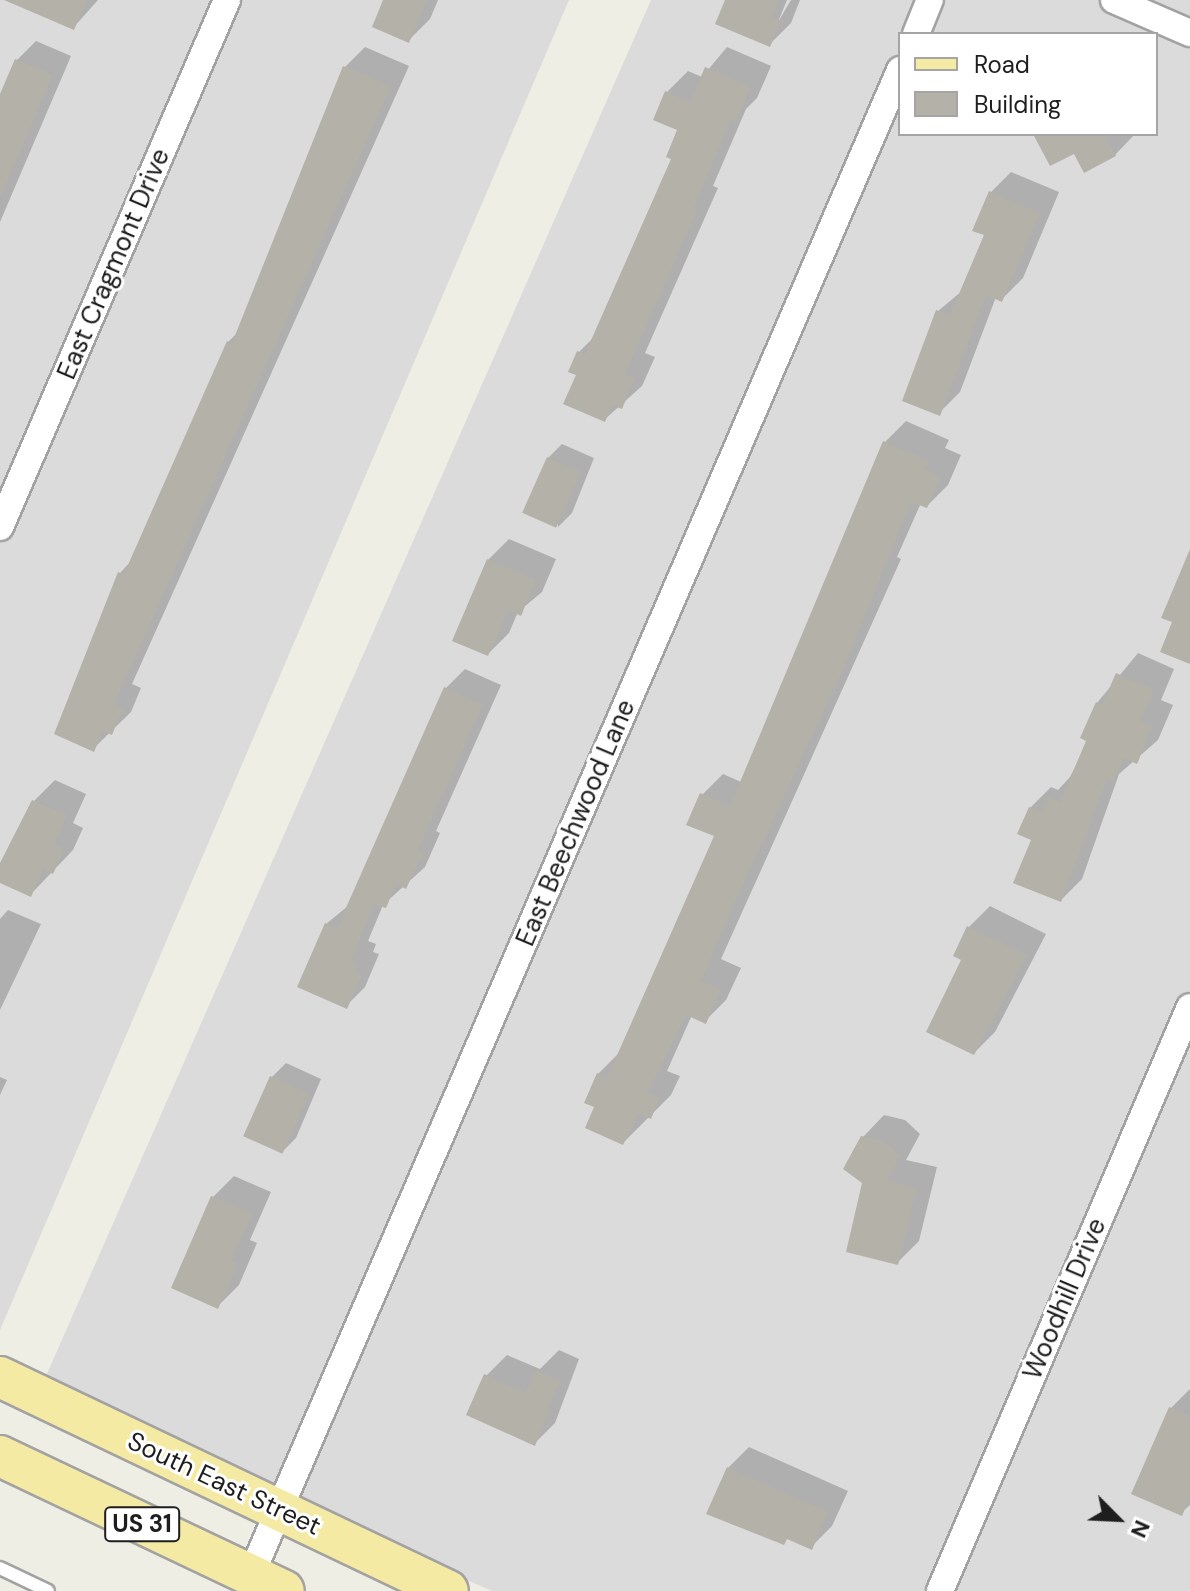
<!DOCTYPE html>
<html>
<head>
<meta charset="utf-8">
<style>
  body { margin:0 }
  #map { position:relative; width:1190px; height:1591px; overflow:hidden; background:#eeeee5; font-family:"DM Sans",sans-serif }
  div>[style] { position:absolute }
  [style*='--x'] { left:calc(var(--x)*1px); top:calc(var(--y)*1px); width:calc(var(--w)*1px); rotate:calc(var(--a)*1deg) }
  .residential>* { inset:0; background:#dcdbdb }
  .shadow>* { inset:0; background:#0003 }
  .building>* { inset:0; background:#b4b1a8; transform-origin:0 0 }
  .roads { filter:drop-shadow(2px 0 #a2a2a2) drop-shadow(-2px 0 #a2a2a2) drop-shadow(0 2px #a2a2a2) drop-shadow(0 -2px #a2a2a2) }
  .service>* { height:12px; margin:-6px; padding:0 6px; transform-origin:6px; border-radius:6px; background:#fff }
  .minor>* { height:26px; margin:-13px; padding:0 13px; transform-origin:13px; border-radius:13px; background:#fff }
  .primary>* { height:40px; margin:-20px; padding:0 20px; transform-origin:20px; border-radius:20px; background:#f5eaa3 }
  span { translate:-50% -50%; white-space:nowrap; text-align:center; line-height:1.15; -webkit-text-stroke:6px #fff; paint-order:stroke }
  .shield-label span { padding:2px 6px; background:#fff; border:2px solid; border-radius:6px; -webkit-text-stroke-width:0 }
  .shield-label { font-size:24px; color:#1e1e1e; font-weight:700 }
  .street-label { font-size:26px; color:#1e1e1e }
  .legend { position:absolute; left:898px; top:32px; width:260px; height:104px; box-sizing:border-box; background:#fff; border:2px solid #a5a5a5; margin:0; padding:10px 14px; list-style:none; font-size:24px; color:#1e1e1e }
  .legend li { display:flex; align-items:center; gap:16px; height:40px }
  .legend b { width:40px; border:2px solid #a5a5a5 }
  .north { position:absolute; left:1078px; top:1479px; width:80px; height:80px; -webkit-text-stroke:6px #fff; paint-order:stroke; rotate:114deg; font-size:22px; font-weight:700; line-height:32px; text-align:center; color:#1e1e1e }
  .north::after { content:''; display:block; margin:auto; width:28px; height:36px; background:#1e1e1e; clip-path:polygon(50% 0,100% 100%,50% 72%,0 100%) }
</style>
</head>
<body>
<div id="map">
  <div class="residential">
    <div style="clip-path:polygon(0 0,569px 0,0 1330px)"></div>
    <div style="clip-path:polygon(evenodd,651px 0,1190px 0,1190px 1591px,492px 1591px,39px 1392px,651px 0,900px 34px,1156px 34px,1156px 134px,900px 134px,900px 34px)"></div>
  </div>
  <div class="shadow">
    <div style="clip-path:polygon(24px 0,98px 0,73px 28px)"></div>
    <div style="clip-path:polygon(385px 0,438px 0,430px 19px,409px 40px)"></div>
    <div style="clip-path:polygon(727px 0,787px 0,778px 22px,791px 0,800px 0,791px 23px,770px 44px)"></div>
    <div style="clip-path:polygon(36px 41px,71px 56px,0 222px,0 98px,17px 60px)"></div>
    <div style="clip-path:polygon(365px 47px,409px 66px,132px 684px,141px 688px,131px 712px,93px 749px,120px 573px,132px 560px,228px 342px,240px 330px,345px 67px)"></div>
    <div style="clip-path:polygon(727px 47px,771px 66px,757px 98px,746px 109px,713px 186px,718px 188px,645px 353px,655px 357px,642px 386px,604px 420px,579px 374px,579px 352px,596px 335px,673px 158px,680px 129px,667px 92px,688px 71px,702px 77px)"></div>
    <div style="clip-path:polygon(1036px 134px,1135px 134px,1115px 155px,1075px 151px)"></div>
    <div style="clip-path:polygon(1011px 172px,1059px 192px,1023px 278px,1002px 299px,996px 297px,960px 392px,939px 413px,938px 311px,962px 291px,986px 234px,990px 193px)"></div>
    <div style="clip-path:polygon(906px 421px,949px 440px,945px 448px,961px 455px,948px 485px,927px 506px,921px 503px,897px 557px,901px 559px,721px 959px,741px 968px,726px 1000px,705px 1021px,692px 1015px,667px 1071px,680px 1076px,671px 1095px,623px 1143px,597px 1106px,598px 1074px,620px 1052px,716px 835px,702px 795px,723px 774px,741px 782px,885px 442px)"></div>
    <div style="clip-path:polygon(562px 444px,594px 458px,572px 513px,558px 527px,548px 458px)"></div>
    <div style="clip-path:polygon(509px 539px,556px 559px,542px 592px,518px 612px,509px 633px,488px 654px,488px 560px)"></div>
    <div style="clip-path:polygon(1138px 653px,1174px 669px,1161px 700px,1173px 705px,1158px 740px,1119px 774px,1082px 879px,1061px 900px,1033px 839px,1030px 808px,1051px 787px,1058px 790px,1070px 777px,1089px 740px,1097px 703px)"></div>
    <div style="clip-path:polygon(465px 669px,501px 685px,436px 831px,440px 833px,425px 867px,383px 905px,368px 941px,376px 944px,373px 952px,379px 954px,365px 987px,346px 1006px,326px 924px,348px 906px,446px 688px)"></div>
    <div style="clip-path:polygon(55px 780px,86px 794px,73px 823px,83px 828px,73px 850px,31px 894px,0 881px,0 869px,34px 801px)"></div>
    <div style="clip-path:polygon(990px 906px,1046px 934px,995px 1032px,974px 1053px,964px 959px,969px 927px)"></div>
    <div style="clip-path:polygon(8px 910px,41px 924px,0 1010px,0 919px)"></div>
    <div style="clip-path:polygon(286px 1063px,321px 1079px,296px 1138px,282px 1152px,272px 1077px)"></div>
    <div style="clip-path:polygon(0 1077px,7px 1080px,0 1095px)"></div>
    <div style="clip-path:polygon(884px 1115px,905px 1120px,920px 1134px,906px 1160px,937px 1167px,919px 1241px,898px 1262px,865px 1182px,863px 1137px)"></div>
    <div style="clip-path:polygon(234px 1176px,271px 1192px,250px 1240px,257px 1243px,239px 1285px,218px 1306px,213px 1197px)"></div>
    <div style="clip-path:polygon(559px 1350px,579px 1359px,555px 1423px,534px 1444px,486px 1376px,507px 1355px,540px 1369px)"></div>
    <div style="clip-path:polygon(1190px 1389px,1190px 1505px,1181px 1513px,1171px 1408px)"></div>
    <div style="clip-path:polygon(749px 1447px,848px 1491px,832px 1526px,811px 1547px,789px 1537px,783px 1543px,728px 1468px)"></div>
  </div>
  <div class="building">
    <div style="clip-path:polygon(4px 0,87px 0,74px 30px)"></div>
    <div style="clip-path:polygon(383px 0,427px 0,409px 43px,372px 27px)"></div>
    <div style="clip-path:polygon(725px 0,779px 0,772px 17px,781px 21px,770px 47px,715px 24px)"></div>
    <div style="clip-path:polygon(15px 59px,53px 75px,0 198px,0 94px)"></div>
    <div style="clip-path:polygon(343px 66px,391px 86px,114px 704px,123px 708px,112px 735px,103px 731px,94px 752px,54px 734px,118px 572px,124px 574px,227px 341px,232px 343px)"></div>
    <div style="clip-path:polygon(705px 67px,751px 87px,736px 121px,731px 119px,694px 207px,698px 209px,625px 374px,635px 378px,622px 409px,612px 405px,605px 422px,563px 404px,576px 375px,568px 372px,577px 351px,585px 354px,671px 159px,666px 157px,677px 130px,653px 120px,665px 91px,690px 102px)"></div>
    <div style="clip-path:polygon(1033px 134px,1114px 134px,1106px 138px,1116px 156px,1084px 173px,1074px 154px,1050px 166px)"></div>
    <div style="clip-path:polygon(989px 191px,1040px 213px,1002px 302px,986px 295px,940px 416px,902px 401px,936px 310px,950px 315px,984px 235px,972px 231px)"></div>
    <div style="clip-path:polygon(883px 441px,929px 461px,925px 469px,941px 476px,927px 508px,911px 502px,843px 669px,730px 913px,701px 981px,721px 989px,706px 1024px,686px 1015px,648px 1092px,660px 1097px,651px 1119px,638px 1113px,623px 1145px,585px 1128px,594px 1107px,584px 1103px,597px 1073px,607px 1078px,714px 836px,686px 825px,700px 793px,730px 806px)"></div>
    <div style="left:547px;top:457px;width:37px;height:61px;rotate:24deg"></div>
    <div style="clip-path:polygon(1190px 549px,1190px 664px,1160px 652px,1172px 622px,1161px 618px)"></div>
    <div style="clip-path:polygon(487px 559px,536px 580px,521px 616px,508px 610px,488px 656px,452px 641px)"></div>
    <div style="clip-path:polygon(1116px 673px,1154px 690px,1141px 721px,1153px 726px,1137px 764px,1124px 758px,1114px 782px,1107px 779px,1061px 902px,1013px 883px,1031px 840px,1017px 834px,1029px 807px,1042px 812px,1048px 797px,1060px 802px,1086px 741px,1080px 738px,1096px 702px,1102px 705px)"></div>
    <div style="clip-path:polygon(444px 687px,483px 704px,418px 850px,423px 852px,406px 889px,396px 884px,386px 908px,374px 904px,351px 960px,358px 963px,355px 971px,362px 974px,347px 1009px,297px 987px,325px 923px,337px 928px)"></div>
    <div style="clip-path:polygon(32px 800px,67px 815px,54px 845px,64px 849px,53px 874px,43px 869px,31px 897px,0 883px,0 863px)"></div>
    <div style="clip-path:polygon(967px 926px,1027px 955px,974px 1055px,926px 1032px,961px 960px,953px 956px)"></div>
    <div style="left:270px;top:1076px;width:43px;height:66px;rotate:24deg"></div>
    <div style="clip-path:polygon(861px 1136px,884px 1141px,900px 1156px,887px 1181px,917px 1188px,898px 1265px,846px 1252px,862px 1183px,843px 1169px)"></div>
    <div style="clip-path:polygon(211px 1196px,252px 1214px,231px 1261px,238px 1264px,218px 1309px,171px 1288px)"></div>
    <div style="clip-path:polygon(536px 1370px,560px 1380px,535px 1446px,466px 1415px,484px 1374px,526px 1393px)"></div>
    <div style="clip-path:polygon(1169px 1407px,1190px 1416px,1190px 1497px,1182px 1516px,1131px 1494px)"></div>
    <div style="clip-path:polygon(727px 1467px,828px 1512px,812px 1550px,787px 1539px,784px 1545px,706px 1514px)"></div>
  </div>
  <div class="roads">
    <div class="service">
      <div style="--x:0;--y:1568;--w:53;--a:25.6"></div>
    </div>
    <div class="minor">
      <div style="--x:1114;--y:0;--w:83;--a:23.5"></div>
      <div style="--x:916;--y:34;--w:37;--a:-68"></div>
      <div style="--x:0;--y:527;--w:574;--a:-66.7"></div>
      <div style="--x:251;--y:1575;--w:1639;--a:-66.67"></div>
      <div style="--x:940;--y:1591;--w:635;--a:-66.83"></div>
    </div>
    <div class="primary">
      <div style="--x:0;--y:1377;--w:496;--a:25.5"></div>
      <div style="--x:0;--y:1456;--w:314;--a:25.4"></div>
    </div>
  </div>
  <div class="shield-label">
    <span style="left:142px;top:1524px">US 31</span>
  </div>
  <div class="street-label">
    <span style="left:114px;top:264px;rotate:-67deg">East Cragmont Drive</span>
    <span style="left:576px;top:823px;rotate:-67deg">East Beechwood Lane</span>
    <span style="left:1065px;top:1299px;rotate:-67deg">Woodhill Drive</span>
    <span style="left:224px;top:1484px;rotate:25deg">South East Street</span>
  </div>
  <ul class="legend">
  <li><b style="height:10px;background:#f5eaa3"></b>Road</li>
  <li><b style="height:22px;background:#b4b1a8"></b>Building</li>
  </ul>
  <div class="north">N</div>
</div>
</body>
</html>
